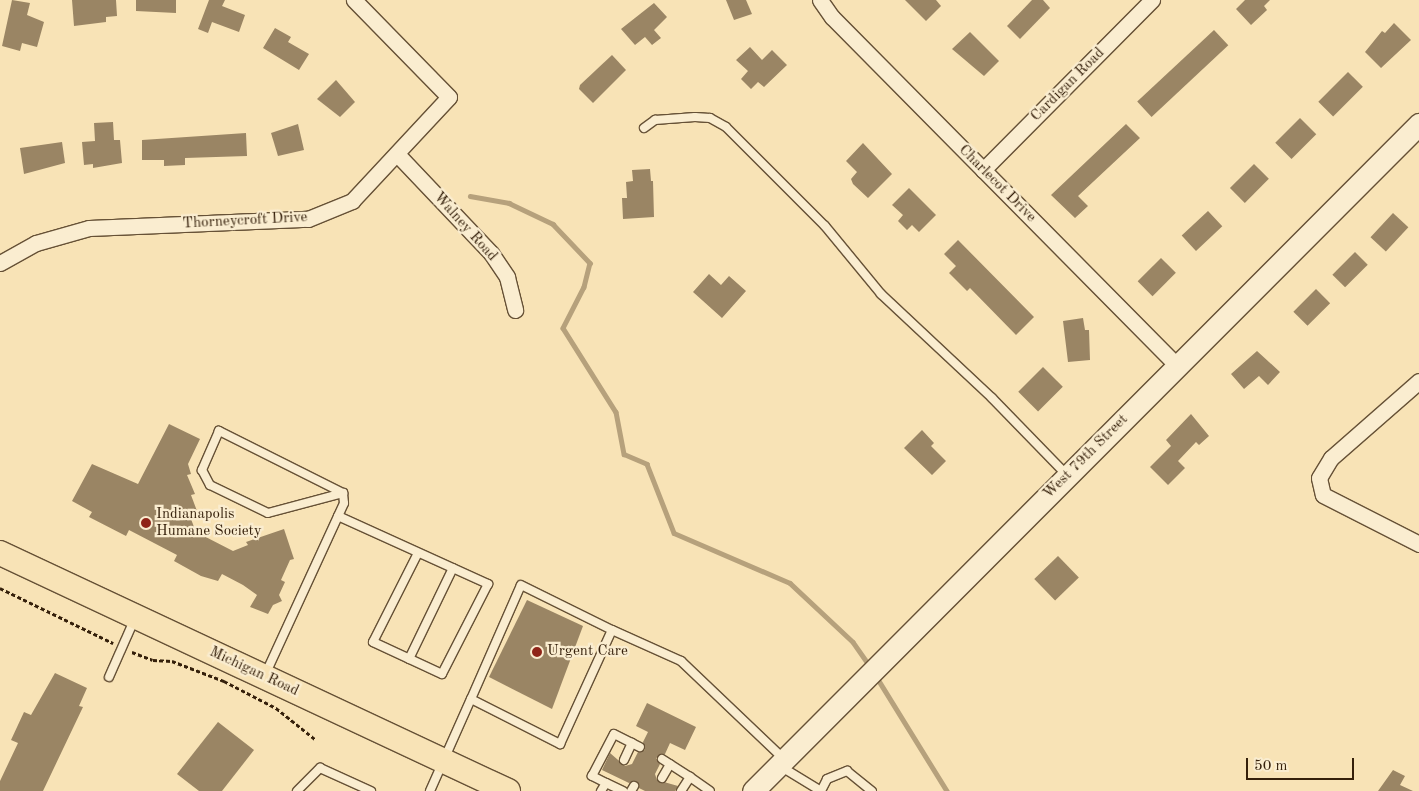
<!DOCTYPE html>
<html>
<head>
<meta charset="utf-8">
<style>
  body { margin:0 }
  #map { position:relative; width:1419px; height:791px; overflow:hidden; background:#f8e3b6; font-family:"Old Standard TT",serif }
  div>[style] { position:absolute }
  [style*='--x'] { left:calc(var(--x)*1px); top:calc(var(--y)*1px); width:calc(var(--w)*1px); rotate:calc(var(--a)*1deg) }
  .stream>* { height:4.5px; margin:-2.25px; padding:0 2.25px; transform-origin:2.25px; border-radius:2.25px; background:#b6a17c }
  .building>* { inset:0; background:#9a8564; transform-origin:0 0 }
  .path>* { height:2.5px; margin-top:-1.25px; transform-origin:0; background:repeating-linear-gradient(90deg,#35200b 0 4px,transparent 0 6.5px) }
  .roads { filter:drop-shadow(1px 0 #665136) drop-shadow(-1px 0 #665136) drop-shadow(0 1px #665136) drop-shadow(0 -1px #665136) }
  .service>* { height:8px; margin:-4px; padding:0 4px; transform-origin:4px; border-radius:4px; background:#faedd0 }
  .minor>* { height:15px; margin:-7.5px; padding:0 7.5px; transform-origin:7.5px; border-radius:7.5px; background:#faedd0 }
  .secondary>* { height:21px; margin:-10.5px; padding:0 10.5px; transform-origin:10.5px; border-radius:10.5px; background:#faedd0 }
  .primary>* { height:24px; margin:-12px; padding:0 12px; transform-origin:12px; border-radius:12px; background:#f8e3b6 }
  .dots>* { width:14px; height:14px; translate:-50% -50%; box-sizing:border-box; border:2px solid #faedd0; border-radius:50% }
  span { translate:-50% -50%; white-space:nowrap; text-align:center; line-height:1.15; -webkit-text-stroke:4.5px #faedd0; paint-order:stroke }
  .street-label { font-size:15px; color:#35200b }
  .poi-label { font-size:15px; color:#35200b }
  .left { translate:0 -50%; text-align:left }
  .scale { position:absolute; left:1246px; top:758px; width:108px; height:22px; box-sizing:border-box; border:2px solid #35200b; border-top:0; padding-left:6px; font-size:15px; line-height:18px; white-space:nowrap; color:#35200b; -webkit-text-stroke:4px #faedd0; paint-order:stroke }
</style>
</head>
<body>
<div id="map">
  <div class="stream">
    <div style="--x:470;--y:196;--w:40;--a:10"></div>
    <div style="--x:509;--y:203;--w:49;--a:25.5"></div>
    <div style="--x:553;--y:224;--w:54;--a:46.5"></div>
    <div style="--x:590;--y:263;--w:25;--a:104"></div>
    <div style="--x:584;--y:287;--w:46;--a:117.1"></div>
    <div style="--x:563;--y:328;--w:99;--a:57.8"></div>
    <div style="--x:616;--y:412;--w:43;--a:79.2"></div>
    <div style="--x:624;--y:454;--w:25;--a:23"></div>
    <div style="--x:647;--y:464;--w:74;--a:68.6"></div>
    <div style="--x:674;--y:533;--w:126;--a:23.3"></div>
    <div style="--x:790;--y:583;--w:86;--a:43.1"></div>
    <div style="--x:853;--y:642;--w:28;--a:55"></div>
    <div style="--x:876;--y:676;--w:135;--a:58.3"></div>
  </div>
  <div class="building">
    <div style="clip-path:polygon(12px 0,30px 3px,27px 15px,44px 22px,37px 47px,22px 43px,20px 51px,2px 46px)"></div>
    <div style="clip-path:polygon(72px 0,116px 0,117px 16px,106px 17px,106px 22px,74px 26px)"></div>
    <div style="clip-path:polygon(136px 0,176px 0,176px 13px,136px 11px)"></div>
    <div style="clip-path:polygon(209px 0,225px 0,222px 6px,245px 15px,239px 32px,212px 22px,208px 33px,198px 29px)"></div>
    <div style="clip-path:polygon(726px 0,746px 0,752px 14px,734px 20px)"></div>
    <div style="clip-path:polygon(905px 0,936px 0,941px 6px,926px 21px)"></div>
    <div style="clip-path:polygon(1032px 0,1043px 0,1050px 8px,1020px 39px,1007px 26px)"></div>
    <div style="clip-path:polygon(1245px 0,1270px 0,1264px 6px,1267px 10px,1251px 25px,1236px 9px)"></div>
    <div style="clip-path:polygon(654px 3px,667px 17px,654px 30px,661px 38px,652px 45px,645px 37px,635px 45px,621px 29px)"></div>
    <div style="clip-path:polygon(1394px 23px,1411px 40px,1381px 68px,1365px 52px,1382px 31px,1385px 33px)"></div>
    <div style="clip-path:polygon(275px 28px,291px 37px,288px 42px,309px 54px,299px 70px,263px 48px)"></div>
    <div style="left:1214px;top:30px;width:21px;height:105px;rotate:47deg"></div>
    <div style="clip-path:polygon(970px 32px,999px 61px,984px 76px,952px 49px)"></div>
    <div style="clip-path:polygon(750px 47px,762px 60px,772px 50px,787px 65px,764px 87px,758px 82px,751px 89px,741px 79px,748px 71px,736px 60px)"></div>
    <div style="clip-path:polygon(612px 55px,626px 70px,593px 103px,579px 89px,580px 85px)"></div>
    <div style="left:1348px;top:72px;width:21px;height:42px;rotate:45deg"></div>
    <div style="clip-path:polygon(336px 80px,355px 102px,340px 117px,317px 99px)"></div>
    <div style="left:1300px;top:118px;width:23px;height:35px;rotate:45deg"></div>
    <div style="clip-path:polygon(113px 122px,114px 140px,120px 140px,122px 163px,93px 168px,93px 164px,84px 165px,82px 142px,95px 141px,94px 123px)"></div>
    <div style="clip-path:polygon(298px 124px,304px 150px,278px 156px,271px 133px)"></div>
    <div style="clip-path:polygon(1126px 124px,1140px 138px,1078px 196px,1088px 206px,1075px 218px,1051px 195px)"></div>
    <div style="clip-path:polygon(246px 133px,247px 156px,185px 158px,185px 165px,164px 166px,164px 160px,142px 160px,142px 140px)"></div>
    <div style="clip-path:polygon(62px 142px,65px 163px,24px 174px,20px 148px)"></div>
    <div style="clip-path:polygon(863px 143px,892px 174px,868px 198px,853px 184px,851px 179px,857px 172px,846px 161px)"></div>
    <div style="left:1254px;top:164px;width:21px;height:34px;rotate:45deg"></div>
    <div style="clip-path:polygon(650px 169px,651px 181px,653px 181px,654px 217px,623px 219px,622px 198px,627px 198px,626px 182px,633px 181px,632px 170px)"></div>
    <div style="clip-path:polygon(909px 188px,936px 215px,919px 232px,912px 225px,907px 230px,898px 221px,903px 215px,892px 205px)"></div>
    <div style="left:1208px;top:211px;width:21px;height:36px;rotate:47deg"></div>
    <div style="left:1393px;top:213px;width:21px;height:33px;rotate:43deg"></div>
    <div style="clip-path:polygon(958px 240px,1034px 317px,1016px 335px,970px 288px,967px 291px,949px 273px,956px 266px,944px 254px)"></div>
    <div style="left:1355px;top:252px;width:18px;height:32px;rotate:45deg"></div>
    <div style="left:1161px;top:258px;width:21px;height:33px;rotate:45deg"></div>
    <div style="clip-path:polygon(709px 274px,721px 285px,729px 276px,746px 291px,722px 318px,693px 292px)"></div>
    <div style="left:1316px;top:289px;width:20px;height:32px;rotate:45deg"></div>
    <div style="clip-path:polygon(1083px 318px,1085px 330px,1089px 330px,1090px 360px,1068px 362px,1063px 321px)"></div>
    <div style="clip-path:polygon(1257px 351px,1280px 372px,1268px 385px,1259px 376px,1244px 389px,1231px 374px)"></div>
    <div style="left:1043px;top:367px;width:28px;height:35px;rotate:45deg"></div>
    <div style="clip-path:polygon(1191px 414px,1209px 436px,1199px 445px,1196px 442px,1178px 461px,1185px 468px,1168px 485px,1150px 467px,1171px 446px,1166px 440px)"></div>
    <div style="clip-path:polygon(169px 424px,200px 439px,188px 464px,191px 474px,187px 475px,195px 494px,191px 495px,197px 511px,189px 514px,196px 532px,233px 551px,248px 545px,246px 542px,284px 529px,294px 559px,290px 560px,281px 580px,285px 582px,279px 595px,282px 601px,273px 605px,268px 614px,250px 607px,257px 595px,243px 585px,222px 574px,218px 581px,201px 576px,174px 561px,177px 555px,129px 530px,126px 536px,89px 517px,92px 512px,72px 501px,92px 464px,138px 484px)"></div>
    <div style="clip-path:polygon(922px 430px,934px 443px,931px 446px,946px 461px,932px 475px,904px 448px)"></div>
    <div style="left:1058px;top:556px;width:30px;height:33px;rotate:46deg"></div>
    <div style="clip-path:polygon(527px 600px,583px 626px,552px 709px,489px 677px)"></div>
    <div style="clip-path:polygon(55px 673px,87px 688px,79px 706px,83px 707px,43px 791px,0 791px,0 781px,18px 743px,11px 740px,24px 712px,31px 715px)"></div>
    <div style="clip-path:polygon(647px 703px,696px 727px,685px 750px,670px 743px,665px 754px,656px 758px,660px 764px,655px 774px,657px 780px,678px 786px,675px 791px,645px 791px,639px 788px,636px 781px,629px 783px,602px 770px,610px 753px,625px 766px,632px 764px,638px 752px,645px 750px,643px 742px,648px 732px,636px 726px)"></div>
    <div style="clip-path:polygon(218px 722px,254px 750px,222px 791px,199px 791px,177px 774px)"></div>
    <div style="clip-path:polygon(1393px 770px,1405px 776px,1400px 785px,1413px 791px,1378px 791px)"></div>
  </div>
  <div class="path">
    <div style="--x:0;--y:588;--w:126;--a:26"></div>
    <div style="--x:132;--y:652;--w:22;--a:21"></div>
    <div style="--x:153;--y:660;--w:19;--a:3"></div>
    <div style="--x:172;--y:661;--w:56;--a:21"></div>
    <div style="--x:224;--y:681;--w:59;--a:27.4"></div>
    <div style="--x:276;--y:708;--w:50;--a:38.5"></div>
  </div>
  <div class="roads">
    <div class="service">
      <div style="--x:644;--y:128;--w:14;--a:-36"></div>
      <div style="--x:655;--y:120;--w:40;--a:-4.3"></div>
      <div style="--x:695;--y:117;--w:15;--a:4"></div>
      <div style="--x:710;--y:118;--w:18;--a:29"></div>
      <div style="--x:726;--y:127;--w:140;--a:45"></div>
      <div style="--x:825;--y:226;--w:88;--a:50.5"></div>
      <div style="--x:881;--y:294;--w:152;--a:43.1"></div>
      <div style="--x:992;--y:398;--w:106;--a:45.8"></div>
      <div style="--x:338;--y:516;--w:165;--a:24.4"></div>
      <div style="--x:488;--y:584;--w:101;--a:117.1"></div>
      <div style="--x:442;--y:674;--w:76;--a:-155.1"></div>
      <div style="--x:373;--y:642;--w:100;--a:-63.2"></div>
      <div style="--x:409;--y:659;--w:101;--a:-64.2"></div>
      <div style="--x:265;--y:675;--w:189;--a:-65.3"></div>
      <div style="--x:344;--y:503;--w:10;--a:-96"></div>
      <div style="--x:343;--y:493;--w:139;--a:-153.4"></div>
      <div style="--x:219;--y:431;--w:43;--a:113.6"></div>
      <div style="--x:202;--y:470;--w:17;--a:62"></div>
      <div style="--x:210;--y:485;--w:64;--a:25.8"></div>
      <div style="--x:268;--y:513;--w:78;--a:-14.9"></div>
      <div style="--x:109;--y:677;--w:64;--a:-66.2"></div>
      <div style="--x:471;--y:699;--w:124;--a:-66.3"></div>
      <div style="--x:521;--y:585;--w:102;--a:26.3"></div>
      <div style="--x:662;--y:759;--w:33;--a:33"></div>
      <div style="--x:624;--y:760;--w:19;--a:-65"></div>
      <div style="--x:780;--y:766;--w:48;--a:31.4"></div>
      <div style="--x:662;--y:778;--w:16;--a:-60"></div>
      <div style="--x:606;--y:783;--w:16;--a:-153"></div>
      <div style="--x:592;--y:776;--w:47;--a:-62.4"></div>
      <div style="--x:614;--y:734;--w:29;--a:27"></div>
      <div style="--x:297;--y:791;--w:33;--a:-45"></div>
      <div style="--x:320;--y:768;--w:56;--a:24.3"></div>
      <div style="--x:430;--y:791;--w:101;--a:-66"></div>
      <div style="--x:471;--y:699;--w:100;--a:26.8"></div>
      <div style="--x:560;--y:744;--w:125;--a:-65.5"></div>
      <div style="--x:612;--y:630;--w:76;--a:24.2"></div>
      <div style="--x:681;--y:661;--w:141;--a:43.6"></div>
      <div style="--x:601;--y:791;--w:9;--a:-58"></div>
      <div style="--x:606;--y:783;--w:19;--a:25"></div>
      <div style="--x:631;--y:791;--w:6;--a:-59"></div>
      <div style="--x:681;--y:791;--w:17;--a:-57"></div>
      <div style="--x:690;--y:777;--w:24;--a:35"></div>
      <div style="--x:821;--y:791;--w:13;--a:-63"></div>
      <div style="--x:827;--y:779;--w:22;--a:-22"></div>
      <div style="--x:847;--y:771;--w:32;--a:39"></div>
    </div>
    <div class="minor">
      <div style="--x:820;--y:0;--w:21;--a:55"></div>
      <div style="--x:832;--y:17;--w:491;--a:45.3"></div>
      <div style="--x:397;--y:154;--w:137;--a:46.5"></div>
      <div style="--x:491;--y:253;--w:29;--a:56"></div>
      <div style="--x:507;--y:277;--w:34;--a:76"></div>
      <div style="--x:983;--y:170;--w:240;--a:-45.2"></div>
      <div style="--x:0;--y:263;--w:41;--a:-29.1"></div>
      <div style="--x:36;--y:243;--w:55;--a:-15.8"></div>
      <div style="--x:89;--y:228;--w:219;--a:-2.4"></div>
      <div style="--x:308;--y:219;--w:48;--a:-22.2"></div>
      <div style="--x:352;--y:201;--w:142;--a:-47"></div>
      <div style="--x:449;--y:97;--w:136;--a:-134.4"></div>
      <div style="--x:1419;--y:381;--w:117;--a:138.8"></div>
      <div style="--x:1331;--y:458;--w:23;--a:121"></div>
      <div style="--x:1319;--y:478;--w:17;--a:77"></div>
      <div style="--x:1323;--y:495;--w:108;--a:27"></div>
    </div>
    <div class="secondary">
      <div style="--x:753;--y:791;--w:943;--a:-45.04"></div>
    </div>
    <div class="primary">
      <div style="--x:0;--y:553;--w:561;--a:25.1"></div>
    </div>
  </div>
  <div class="dots">
    <div style="left:146px;top:523px;background:#8f2418"></div>
    <div style="left:537px;top:652px;background:#8f2418"></div>
  </div>
  <div class="street-label">
    <span style="left:1068px;top:85px;rotate:-45deg">Cardigan Road</span>
    <span style="left:997px;top:184px;rotate:45deg">Charlecot Drive</span>
    <span style="left:245px;top:221px;rotate:-3deg">Thorneycroft Drive</span>
    <span style="left:465px;top:227px;rotate:48deg">Walney Road</span>
    <span style="left:1086px;top:457px;rotate:-45deg">West 79th Street</span>
    <span style="left:254px;top:672px;rotate:25deg">Michigan Road</span>
  </div>
  <div class="poi-label">
    <span class="left" style="left:156px;top:523px">Indianapolis<br>Humane Society</span>
    <span class="left" style="left:547px;top:652px">Urgent Care</span>
  </div>
  <div class="scale">50 m</div>
</div>
</body>
</html>
